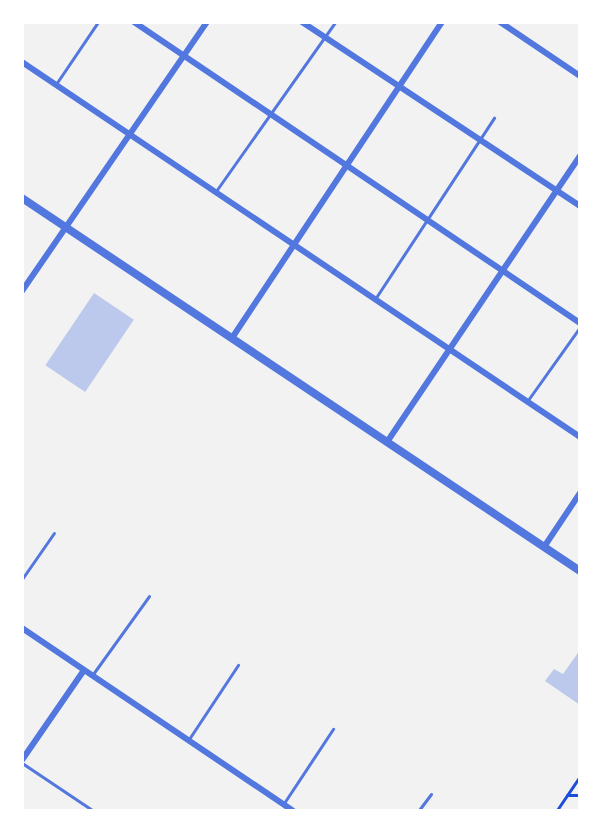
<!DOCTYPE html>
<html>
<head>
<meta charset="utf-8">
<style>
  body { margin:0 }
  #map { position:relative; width:602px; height:833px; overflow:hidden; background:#f2f2f2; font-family:"Sofia Sans Condensed",sans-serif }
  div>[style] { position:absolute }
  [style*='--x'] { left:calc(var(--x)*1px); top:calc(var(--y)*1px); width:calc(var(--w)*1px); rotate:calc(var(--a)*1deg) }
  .building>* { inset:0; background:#bdc9ec; transform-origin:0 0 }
  .path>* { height:3px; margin:-1.5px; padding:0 1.5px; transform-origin:1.5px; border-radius:1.5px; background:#1d4ed8 }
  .service>* { height:3px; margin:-1.5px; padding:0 1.5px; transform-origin:1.5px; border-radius:1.5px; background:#5277de }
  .minor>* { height:6px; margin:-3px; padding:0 3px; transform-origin:3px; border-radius:3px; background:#5277de }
  .tertiary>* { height:8px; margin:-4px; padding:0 4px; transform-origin:4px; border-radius:4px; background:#5277de }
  span { translate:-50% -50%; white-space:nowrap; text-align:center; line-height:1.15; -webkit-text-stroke:5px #fff; paint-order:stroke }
  .frame { position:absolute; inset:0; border:24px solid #fff; pointer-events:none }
</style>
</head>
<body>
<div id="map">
  <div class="building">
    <div style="left:94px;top:293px;width:48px;height:87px;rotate:34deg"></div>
    <div style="clip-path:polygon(580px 650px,580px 705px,545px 681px,554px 669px,563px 674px)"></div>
  </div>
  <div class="path">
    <div style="--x:567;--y:795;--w:13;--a:0"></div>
    <div style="--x:557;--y:810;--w:41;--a:-55.9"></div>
  </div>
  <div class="service">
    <div style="--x:56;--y:84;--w:75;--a:-55.9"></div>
    <div style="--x:216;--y:191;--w:207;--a:-54.8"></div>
    <div style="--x:375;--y:299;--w:217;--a:-56.7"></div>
    <div style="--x:528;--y:400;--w:90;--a:-54.5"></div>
    <div style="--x:22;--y:579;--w:56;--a:-55.2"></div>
    <div style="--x:93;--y:674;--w:96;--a:-54.3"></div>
    <div style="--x:189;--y:739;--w:89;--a:-56.5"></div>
    <div style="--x:22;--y:763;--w:84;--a:33.9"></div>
    <div style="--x:284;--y:803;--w:89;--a:-56.5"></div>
    <div style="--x:419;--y:810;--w:20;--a:-53"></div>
  </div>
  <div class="minor">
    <div style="--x:134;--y:22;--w:538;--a:34.01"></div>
    <div style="--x:302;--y:22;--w:333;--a:33.5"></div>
    <div style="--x:500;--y:22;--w:97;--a:34"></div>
    <div style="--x:22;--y:62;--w:672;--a:33.9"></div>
    <div style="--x:22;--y:291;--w:326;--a:-55.5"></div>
    <div style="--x:232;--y:338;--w:379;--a:-56.4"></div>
    <div style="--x:387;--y:442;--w:345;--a:-56"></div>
    <div style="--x:544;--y:547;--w:65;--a:-56.3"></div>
    <div style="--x:22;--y:628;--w:326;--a:34"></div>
    <div style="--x:22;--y:760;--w:109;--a:-55.4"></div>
  </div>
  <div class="tertiary">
    <div style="--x:22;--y:198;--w:671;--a:33.76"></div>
  </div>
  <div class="frame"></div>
</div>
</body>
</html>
